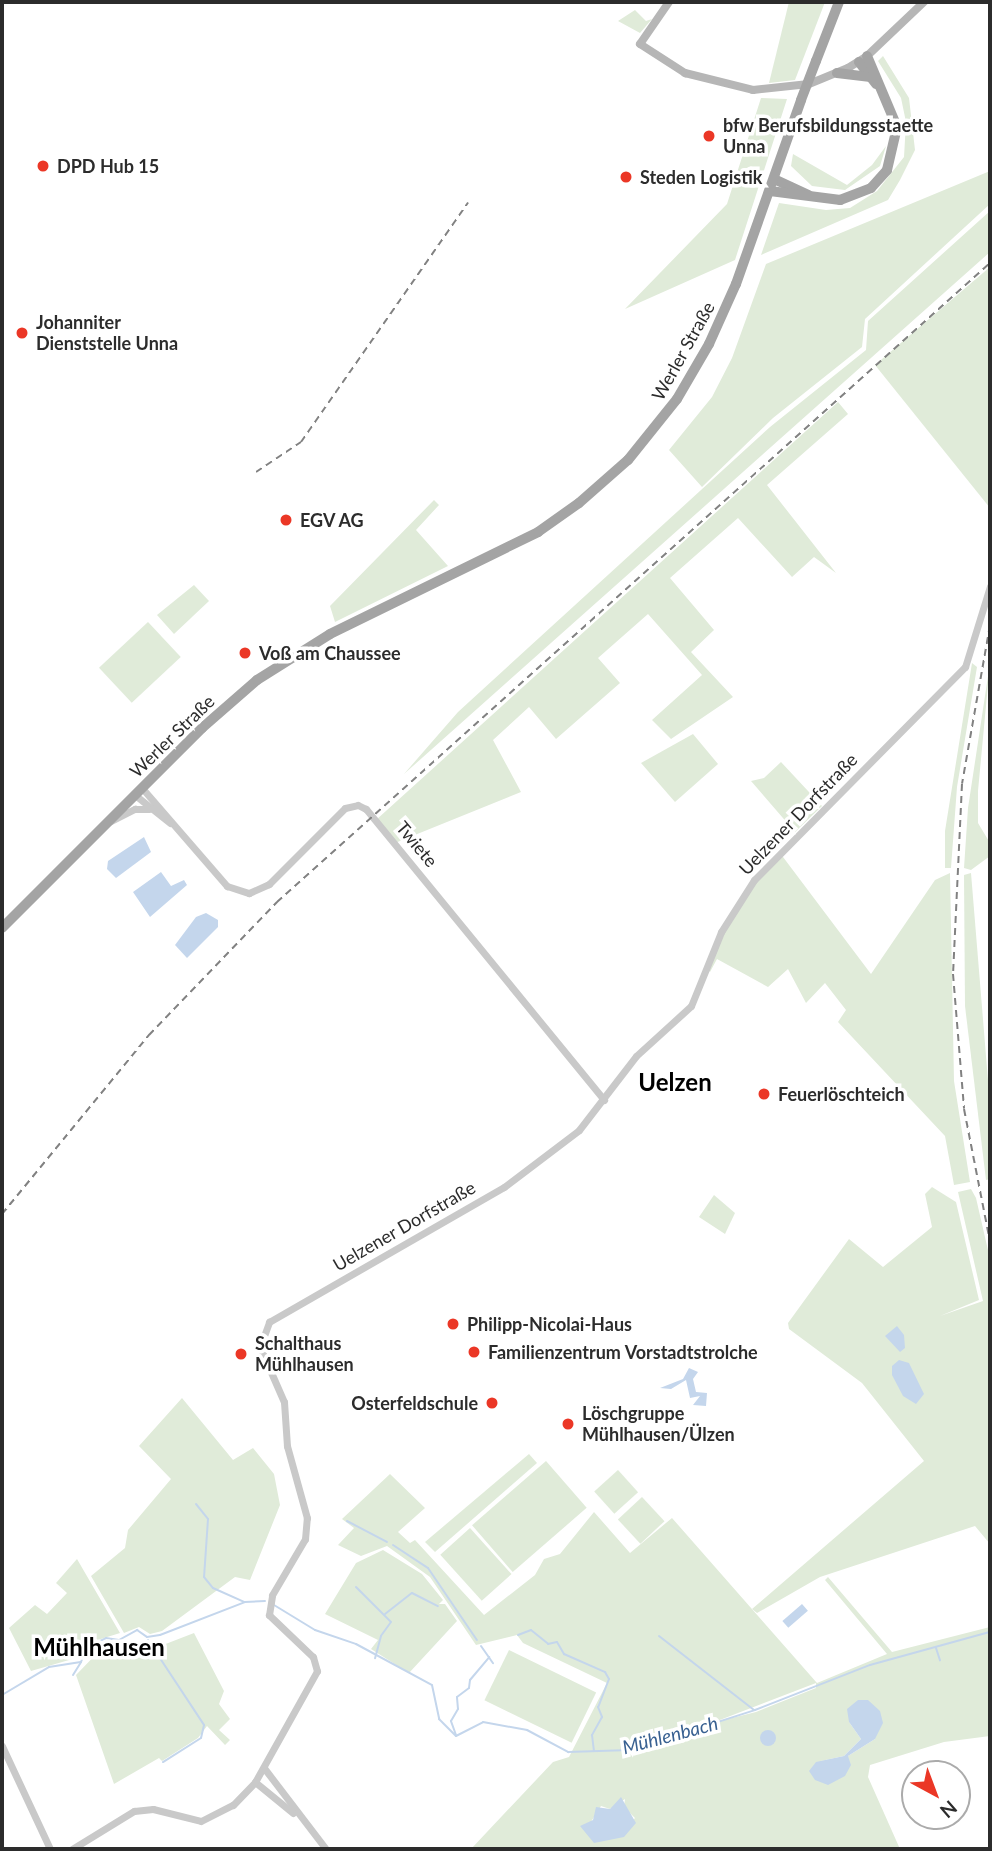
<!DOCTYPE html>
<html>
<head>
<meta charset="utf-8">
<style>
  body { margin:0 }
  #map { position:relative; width:992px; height:1851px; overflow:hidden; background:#fff; font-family:Lato,sans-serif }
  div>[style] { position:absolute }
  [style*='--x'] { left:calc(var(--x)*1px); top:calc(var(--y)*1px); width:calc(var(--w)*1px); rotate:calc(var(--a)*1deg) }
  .green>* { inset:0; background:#e0ebd9; transform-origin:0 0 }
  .water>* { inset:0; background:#c4d6ec; transform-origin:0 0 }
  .round { border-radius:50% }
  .stream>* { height:2px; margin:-1px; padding:0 1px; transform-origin:1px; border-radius:1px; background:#c4d6ec }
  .tertiary>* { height:7px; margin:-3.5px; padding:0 3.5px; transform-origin:3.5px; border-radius:3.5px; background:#c9c9c9 }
  .secondary>* { height:8px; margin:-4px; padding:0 4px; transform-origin:4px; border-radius:4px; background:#b6b6b6 }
  .primary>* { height:10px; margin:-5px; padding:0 5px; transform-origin:5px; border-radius:5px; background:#a4a4a4 }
  .rail>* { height:2px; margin-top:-1px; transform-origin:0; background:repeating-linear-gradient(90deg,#818181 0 7px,transparent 0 12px) }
  .primary-bridge>* { height:10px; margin:-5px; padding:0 5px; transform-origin:5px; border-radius:5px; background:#a4a4a4 }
  .dots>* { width:19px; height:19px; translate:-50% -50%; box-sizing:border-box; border:4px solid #fff; border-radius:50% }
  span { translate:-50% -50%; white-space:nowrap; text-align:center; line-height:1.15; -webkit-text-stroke:7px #fff; paint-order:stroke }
  .poi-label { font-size:18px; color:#2c2c2c; font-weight:700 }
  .left { translate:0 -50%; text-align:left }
  .right { translate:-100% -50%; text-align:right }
  .street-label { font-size:18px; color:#2c2c2c }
  .water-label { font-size:19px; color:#386091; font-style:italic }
  .district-label { font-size:24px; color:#000; font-weight:700 }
  .frame { position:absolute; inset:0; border:4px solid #2c2c2c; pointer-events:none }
  .north { position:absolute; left:901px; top:1760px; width:70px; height:70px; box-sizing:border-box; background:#fff; border:2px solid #ababab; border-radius:50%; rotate:139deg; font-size:19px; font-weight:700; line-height:28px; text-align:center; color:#2c2c2c }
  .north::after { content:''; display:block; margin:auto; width:24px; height:32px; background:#eb3726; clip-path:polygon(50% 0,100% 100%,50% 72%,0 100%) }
</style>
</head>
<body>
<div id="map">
  <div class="green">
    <div style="clip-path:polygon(789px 2px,825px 2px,795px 80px,769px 83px)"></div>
    <div style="clip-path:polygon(635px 10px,646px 21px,652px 19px,640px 33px,618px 21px)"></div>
    <div style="clip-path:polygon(883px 56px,909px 98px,915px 150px,900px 180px,888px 200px,761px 255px,779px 203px,826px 210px,850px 208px,877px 191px,904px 157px,906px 122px,901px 98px,878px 61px)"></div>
    <div style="clip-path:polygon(761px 98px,787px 99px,735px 260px,625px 309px,727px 204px)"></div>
    <div style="clip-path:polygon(886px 146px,880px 166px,845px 190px,812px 186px,791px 166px,793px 154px,847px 185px,872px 165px)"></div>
    <div style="clip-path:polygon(990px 171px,990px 204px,865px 319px,862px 347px,773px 418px,702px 487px,669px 450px,712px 397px,732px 358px,766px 264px)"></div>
    <div style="clip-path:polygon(990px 211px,990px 252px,404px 774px,458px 712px,770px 427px,866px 350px,868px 321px)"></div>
    <div style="clip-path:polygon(990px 267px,990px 508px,875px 365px)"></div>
    <div style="clip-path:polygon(838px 402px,848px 414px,767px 485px,836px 573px,814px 557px,792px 577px,738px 518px,670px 578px,714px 630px,691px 652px,733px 697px,671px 739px,652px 720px,702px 675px,648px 614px,598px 658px,620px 683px,556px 739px,529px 707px,493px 740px,521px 792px,395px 843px,376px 820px)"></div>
    <div style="clip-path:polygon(434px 500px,439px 505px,416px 530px,448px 566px,335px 622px,330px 606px)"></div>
    <div style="clip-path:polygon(194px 585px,209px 601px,174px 634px,157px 615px)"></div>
    <div style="left:148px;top:622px;width:48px;height:67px;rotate:47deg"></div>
    <div style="clip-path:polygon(972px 663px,977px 667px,957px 787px,951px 868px,945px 868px,945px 831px)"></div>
    <div style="clip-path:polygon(990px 663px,978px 791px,978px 823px,990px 843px,990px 856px,971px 870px,964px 868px,968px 808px)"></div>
    <div style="clip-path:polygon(693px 734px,718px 764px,675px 802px,641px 763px)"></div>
    <div style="clip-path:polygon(781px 762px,822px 806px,795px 832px,751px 781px,764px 778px)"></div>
    <div style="clip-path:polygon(780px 853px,871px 974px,935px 880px,950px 873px,954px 1081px,970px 1182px,954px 1185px,945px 1136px,838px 1022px,846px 1010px,825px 983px,806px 1003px,788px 969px,768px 987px,717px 959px,710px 972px,705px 966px,731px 913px)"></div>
    <div style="clip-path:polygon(971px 873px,990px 1105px,990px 1179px,986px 1180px,965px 1006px,964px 875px)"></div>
    <div style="clip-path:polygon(932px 1187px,956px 1202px,979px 1300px,940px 1316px,983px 1301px,958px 1192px,971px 1189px,976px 1198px,990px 1259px,990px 1544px,975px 1526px,820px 1577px,757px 1613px,752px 1609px,924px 1461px,862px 1383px,789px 1329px,788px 1323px,849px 1239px,883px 1267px,932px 1227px,925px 1194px)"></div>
    <div style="clip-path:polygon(714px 1195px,735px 1213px,725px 1234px,699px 1217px)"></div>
    <div style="clip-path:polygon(182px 1398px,233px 1460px,253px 1448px,274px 1474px,280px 1505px,250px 1580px,235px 1577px,162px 1631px,150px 1634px,139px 1627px,124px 1633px,91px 1576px,125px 1548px,128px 1530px,171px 1479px,139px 1446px)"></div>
    <div style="clip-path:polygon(529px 1454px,537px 1463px,435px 1552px,425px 1542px)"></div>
    <div style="left:546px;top:1461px;width:62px;height:98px;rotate:49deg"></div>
    <div style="left:618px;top:1470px;width:30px;height:32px;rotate:48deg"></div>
    <div style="clip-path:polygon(evenodd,390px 1474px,425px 1508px,398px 1532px,410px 1543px,415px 1540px,484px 1615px,535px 1575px,544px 1559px,560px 1554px,594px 1512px,630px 1553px,672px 1518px,817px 1683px,887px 1654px,825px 1580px,828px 1577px,892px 1652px,990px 1627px,990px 1736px,944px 1742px,870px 1765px,868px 1777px,900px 1849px,471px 1849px,553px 1762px,569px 1757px,607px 1683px,523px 1643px,517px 1635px,476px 1645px,430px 1577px,387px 1546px,361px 1556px,338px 1545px,354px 1528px,342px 1519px,390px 1474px,816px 1683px,816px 1688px,756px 1712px,712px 1723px,816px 1683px,390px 1474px,849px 1722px,875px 1739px,848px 1756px,816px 1762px,844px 1756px,861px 1739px,849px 1722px,390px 1474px,625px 1799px,624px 1807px,635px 1818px,616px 1838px,606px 1838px,589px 1825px,601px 1806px,610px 1809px,625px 1799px)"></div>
    <div style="left:642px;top:1497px;width:33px;height:33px;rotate:47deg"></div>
    <div style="left:470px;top:1528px;width:62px;height:40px;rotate:48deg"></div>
    <div style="clip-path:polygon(383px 1550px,422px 1574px,443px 1600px,439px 1604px,445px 1604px,457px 1621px,409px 1673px,371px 1649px,378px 1640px,325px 1614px,356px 1563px)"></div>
    <div style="clip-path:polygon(77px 1559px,120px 1633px,88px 1643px,76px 1658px,31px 1671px,9px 1628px,35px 1605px,47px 1614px,67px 1593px,56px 1583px)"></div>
    <div style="clip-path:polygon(194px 1633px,224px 1691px,219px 1704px,230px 1719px,219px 1730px,230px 1740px,225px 1745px,207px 1726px,198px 1738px,162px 1761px,159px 1758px,114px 1784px,76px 1675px,104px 1646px,126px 1641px,163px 1645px)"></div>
    <div style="left:509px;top:1650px;width:97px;height:56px;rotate:26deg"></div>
  </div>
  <div class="water">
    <div style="clip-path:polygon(144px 837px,151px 852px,116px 878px,107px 869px,108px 861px)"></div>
    <div style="clip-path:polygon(161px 872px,171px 886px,184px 880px,187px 885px,150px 917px,133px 892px)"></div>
    <div style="clip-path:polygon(206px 913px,218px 920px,218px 927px,187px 958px,175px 945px,196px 917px)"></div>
    <div style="clip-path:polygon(897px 1326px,904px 1335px,905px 1348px,900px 1352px,885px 1336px)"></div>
    <div style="clip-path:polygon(899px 1360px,909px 1363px,924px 1394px,916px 1404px,903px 1396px,892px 1375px,892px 1366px)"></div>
    <div style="clip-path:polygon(689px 1368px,698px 1372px,693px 1379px,696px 1392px,707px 1393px,706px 1406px,693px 1405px,700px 1396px,690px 1398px,686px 1380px,671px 1389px,660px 1388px,683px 1379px)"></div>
    <div style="left:802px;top:1604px;width:9px;height:26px;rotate:49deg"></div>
    <div style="clip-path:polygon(858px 1700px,868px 1700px,880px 1711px,883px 1723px,875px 1739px,848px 1756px,851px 1765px,845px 1776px,828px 1785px,815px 1780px,809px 1771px,816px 1762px,844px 1756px,861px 1739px,849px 1722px,847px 1709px)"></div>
    <div class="round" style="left:760px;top:1730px;width:16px;height:16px"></div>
    <div style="clip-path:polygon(621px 1797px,636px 1823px,624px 1837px,594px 1843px,580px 1826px,593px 1820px,596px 1807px,610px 1809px)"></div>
  </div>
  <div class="stream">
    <div style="--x:196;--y:1504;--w:19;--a:51"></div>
    <div style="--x:208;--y:1519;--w:58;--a:93.9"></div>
    <div style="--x:204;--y:1577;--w:14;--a:51"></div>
    <div style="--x:213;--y:1588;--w:34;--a:24"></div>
    <div style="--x:347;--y:1521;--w:45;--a:27.7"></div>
    <div style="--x:393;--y:1545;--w:42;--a:33.3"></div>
    <div style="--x:428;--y:1568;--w:87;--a:55.8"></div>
    <div style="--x:356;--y:1587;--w:49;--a:45"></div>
    <div style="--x:391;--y:1622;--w:17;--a:126"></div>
    <div style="--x:381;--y:1636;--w:23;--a:105"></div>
    <div style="--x:274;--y:1605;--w:48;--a:31.4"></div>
    <div style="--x:315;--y:1630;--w:43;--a:18.9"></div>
    <div style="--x:356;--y:1644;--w:86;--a:28.3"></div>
    <div style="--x:432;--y:1685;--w:35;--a:78"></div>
    <div style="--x:439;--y:1719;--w:24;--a:45"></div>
    <div style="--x:456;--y:1736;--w:30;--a:-27"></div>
    <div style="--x:483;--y:1722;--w:45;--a:10.3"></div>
    <div style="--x:527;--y:1730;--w:47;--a:28.2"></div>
    <div style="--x:568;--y:1752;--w:62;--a:-1.8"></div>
    <div style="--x:630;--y:1750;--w:131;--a:-17.7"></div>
    <div style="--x:755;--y:1710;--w:123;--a:-21.4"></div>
    <div style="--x:870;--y:1665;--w:124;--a:-15.4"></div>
    <div style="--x:385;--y:1614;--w:34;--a:-38"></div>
    <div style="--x:412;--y:1593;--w:29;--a:27"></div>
    <div style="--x:518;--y:1635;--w:14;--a:-21"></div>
    <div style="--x:531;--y:1630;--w:22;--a:39"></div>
    <div style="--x:548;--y:1644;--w:9;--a:-13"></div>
    <div style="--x:557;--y:1642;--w:14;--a:60"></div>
    <div style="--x:564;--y:1654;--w:45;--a:23.7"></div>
    <div style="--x:605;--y:1672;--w:8;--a:60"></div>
    <div style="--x:609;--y:1679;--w:30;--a:111"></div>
    <div style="--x:598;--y:1707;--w:11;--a:68"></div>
    <div style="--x:602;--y:1717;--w:21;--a:119"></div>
    <div style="--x:592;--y:1735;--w:16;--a:83"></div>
    <div style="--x:659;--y:1636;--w:120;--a:37.9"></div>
    <div style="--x:148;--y:1640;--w:102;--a:56.6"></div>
    <div style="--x:204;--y:1725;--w:13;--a:103"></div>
    <div style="--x:201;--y:1738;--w:45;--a:147.7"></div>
    <div style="--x:481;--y:1646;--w:21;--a:55"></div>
    <div style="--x:936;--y:1648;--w:13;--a:72"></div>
    <div style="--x:73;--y:1675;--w:15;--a:-58"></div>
    <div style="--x:2;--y:1695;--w:55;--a:-30.8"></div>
    <div style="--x:49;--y:1667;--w:32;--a:-9"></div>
    <div style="--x:81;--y:1662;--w:16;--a:-68"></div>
    <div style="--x:87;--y:1647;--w:21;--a:-25"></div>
    <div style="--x:106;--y:1638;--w:13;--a:9"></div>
    <div style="--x:119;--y:1640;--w:21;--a:-29"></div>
    <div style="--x:137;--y:1630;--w:12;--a:35"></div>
    <div style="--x:147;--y:1637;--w:13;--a:-9"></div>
    <div style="--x:160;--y:1635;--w:91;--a:-21.2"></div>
    <div style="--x:245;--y:1602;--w:20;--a:-3"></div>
    <div style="--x:456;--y:1735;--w:15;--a:-110"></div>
    <div style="--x:451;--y:1721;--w:14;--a:-60"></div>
    <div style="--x:458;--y:1709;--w:12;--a:-95"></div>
    <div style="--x:457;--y:1697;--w:15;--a:-37"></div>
    <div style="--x:469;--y:1688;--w:8;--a:-83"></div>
    <div style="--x:470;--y:1680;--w:30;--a:-50"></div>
  </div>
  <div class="tertiary">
    <div style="--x:142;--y:788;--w:130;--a:49.1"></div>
    <div style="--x:227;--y:886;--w:23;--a:18"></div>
    <div style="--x:249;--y:893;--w:22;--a:-24"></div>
    <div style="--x:269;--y:884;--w:107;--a:-45"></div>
    <div style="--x:345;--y:808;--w:13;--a:-13"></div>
    <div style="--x:358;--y:805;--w:9;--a:27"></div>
    <div style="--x:366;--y:809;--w:376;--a:50.7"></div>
    <div style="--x:135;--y:795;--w:45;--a:38.7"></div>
    <div style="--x:111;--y:821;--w:27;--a:-27"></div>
    <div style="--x:135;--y:809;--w:14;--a:0"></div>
    <div style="--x:2;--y:1746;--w:114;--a:65"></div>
    <div style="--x:264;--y:1768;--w:102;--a:52.6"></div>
    <div style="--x:255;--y:1782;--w:49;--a:39.2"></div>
    <div style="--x:72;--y:1849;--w:73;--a:-31.5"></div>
    <div style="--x:134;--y:1811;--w:19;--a:-6"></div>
    <div style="--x:153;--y:1809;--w:49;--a:14"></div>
    <div style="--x:201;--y:1821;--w:36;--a:-27"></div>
    <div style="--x:233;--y:1805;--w:32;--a:-46"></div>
    <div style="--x:255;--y:1782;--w:127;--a:-60.8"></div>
    <div style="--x:317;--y:1671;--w:15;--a:-106"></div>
    <div style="--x:313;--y:1657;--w:61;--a:-136.3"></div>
    <div style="--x:269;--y:1615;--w:20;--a:-81"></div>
    <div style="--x:272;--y:1595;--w:65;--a:-59.5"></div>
    <div style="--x:305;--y:1539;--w:21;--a:-85"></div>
    <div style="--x:307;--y:1518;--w:75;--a:-105.5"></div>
    <div style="--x:287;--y:1446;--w:44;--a:-93.9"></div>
    <div style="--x:284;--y:1402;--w:60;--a:-113.6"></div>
    <div style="--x:260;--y:1347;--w:27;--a:-70"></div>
    <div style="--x:269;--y:1322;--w:271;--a:-29.9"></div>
    <div style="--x:504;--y:1187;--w:94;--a:-37.2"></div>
    <div style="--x:579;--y:1130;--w:93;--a:-52.4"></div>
    <div style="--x:636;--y:1056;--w:74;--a:-42.3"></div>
    <div style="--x:691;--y:1006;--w:80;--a:-67.9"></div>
    <div style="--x:721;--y:932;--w:62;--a:-57.6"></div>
    <div style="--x:754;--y:880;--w:300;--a:-45.3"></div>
    <div style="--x:965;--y:667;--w:85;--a:-72.8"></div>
  </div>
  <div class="secondary">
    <div style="--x:669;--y:2;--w:51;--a:124.6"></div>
    <div style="--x:640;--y:44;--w:54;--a:32.8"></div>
    <div style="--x:685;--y:73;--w:70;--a:14"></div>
    <div style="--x:753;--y:90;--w:56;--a:-6.1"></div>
    <div style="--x:809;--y:84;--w:42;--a:-22.3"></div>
    <div style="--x:848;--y:68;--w:22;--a:-32"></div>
    <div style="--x:867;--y:56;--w:79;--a:-43.5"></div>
  </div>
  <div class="primary">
    <div style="--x:816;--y:61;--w:63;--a:-68.7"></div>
    <div style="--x:859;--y:62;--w:28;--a:52"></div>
    <div style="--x:837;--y:73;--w:34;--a:7"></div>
    <div style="--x:774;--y:179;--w:38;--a:25"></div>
    <div style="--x:770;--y:191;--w:71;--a:7.3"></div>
    <div style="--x:840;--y:200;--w:33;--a:-21"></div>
    <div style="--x:871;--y:188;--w:24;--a:-48"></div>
    <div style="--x:887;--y:170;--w:44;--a:-76.9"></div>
    <div style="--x:897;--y:127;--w:77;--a:-112.9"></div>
    <div style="--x:2;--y:928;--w:283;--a:-45"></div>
    <div style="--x:202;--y:728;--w:73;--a:-41.1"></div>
    <div style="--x:257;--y:680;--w:86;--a:-32.2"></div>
    <div style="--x:330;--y:634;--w:232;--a:-26.1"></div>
    <div style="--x:538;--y:532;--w:50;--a:-35.3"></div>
    <div style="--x:579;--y:503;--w:65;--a:-41.3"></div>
    <div style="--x:628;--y:460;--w:78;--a:-51.2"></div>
    <div style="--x:677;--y:399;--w:64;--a:-59.8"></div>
    <div style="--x:709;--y:344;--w:66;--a:-65.8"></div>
    <div style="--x:736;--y:284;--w:195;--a:-70.5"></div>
  </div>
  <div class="rail">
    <div style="--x:256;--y:472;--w:54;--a:-33.7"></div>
    <div style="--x:301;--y:442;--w:292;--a:-55.1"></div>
    <div style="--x:990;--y:625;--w:161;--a:100"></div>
    <div style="--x:962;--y:784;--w:190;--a:92.7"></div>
    <div style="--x:953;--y:974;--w:135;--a:85.3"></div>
    <div style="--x:964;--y:1109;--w:135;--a:78.9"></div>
    <div style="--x:2;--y:1214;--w:232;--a:-50.6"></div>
    <div style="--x:149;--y:1035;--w:185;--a:-46.1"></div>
    <div style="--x:277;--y:902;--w:957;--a:-41.87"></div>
  </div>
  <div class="primary-bridge">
    <div style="--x:801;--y:100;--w:42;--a:-69"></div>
  </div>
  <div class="dots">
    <div style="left:709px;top:136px;background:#eb3726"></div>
    <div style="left:43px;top:166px;background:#eb3726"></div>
    <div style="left:626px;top:177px;background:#eb3726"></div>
    <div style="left:22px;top:333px;background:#eb3726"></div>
    <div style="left:286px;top:520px;background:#eb3726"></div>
    <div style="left:245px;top:653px;background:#eb3726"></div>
    <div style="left:764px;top:1094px;background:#eb3726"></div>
    <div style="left:453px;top:1324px;background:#eb3726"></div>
    <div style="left:474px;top:1352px;background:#eb3726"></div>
    <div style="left:241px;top:1354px;background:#eb3726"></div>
    <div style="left:492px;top:1403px;background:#eb3726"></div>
    <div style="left:568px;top:1424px;background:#eb3726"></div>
  </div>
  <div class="poi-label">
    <span class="left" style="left:723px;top:136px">bfw Berufsbildungsstaette<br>Unna</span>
    <span class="left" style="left:57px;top:166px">DPD Hub 15</span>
    <span class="left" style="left:640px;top:177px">Steden Logistik</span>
    <span class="left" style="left:36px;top:333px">Johanniter<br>Dienststelle Unna</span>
    <span class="left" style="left:300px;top:520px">EGV AG</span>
    <span class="left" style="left:259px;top:653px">Voß am Chaussee</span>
    <span class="left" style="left:778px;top:1094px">Feuerlöschteich</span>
    <span class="left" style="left:467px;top:1324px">Philipp-Nicolai-Haus</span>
    <span class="left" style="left:255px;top:1354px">Schalthaus<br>Mühlhausen</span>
    <span class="left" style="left:488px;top:1352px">Familienzentrum Vorstadtstrolche</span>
    <span class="right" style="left:478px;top:1403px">Osterfeldschule</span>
    <span class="left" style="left:582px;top:1424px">Löschgruppe<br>Mühlhausen/Ülzen</span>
  </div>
  <div class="street-label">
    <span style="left:683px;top:351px;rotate:-61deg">Werler Straße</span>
    <span style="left:172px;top:736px;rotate:-44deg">Werler Straße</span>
    <span style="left:798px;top:814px;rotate:-46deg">Uelzener Dorfstraße</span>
    <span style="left:417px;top:844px;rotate:50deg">Twiete</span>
    <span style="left:404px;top:1226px;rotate:-30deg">Uelzener Dorfstraße</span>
  </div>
  <div class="water-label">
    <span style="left:670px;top:1735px;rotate:-15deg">Mühlenbach</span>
  </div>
  <div class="district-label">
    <span style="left:675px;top:1082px">Uelzen</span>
    <span style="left:99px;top:1647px">Mühlhausen</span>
  </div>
  <div class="frame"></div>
  <div class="north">N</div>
</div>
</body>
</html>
